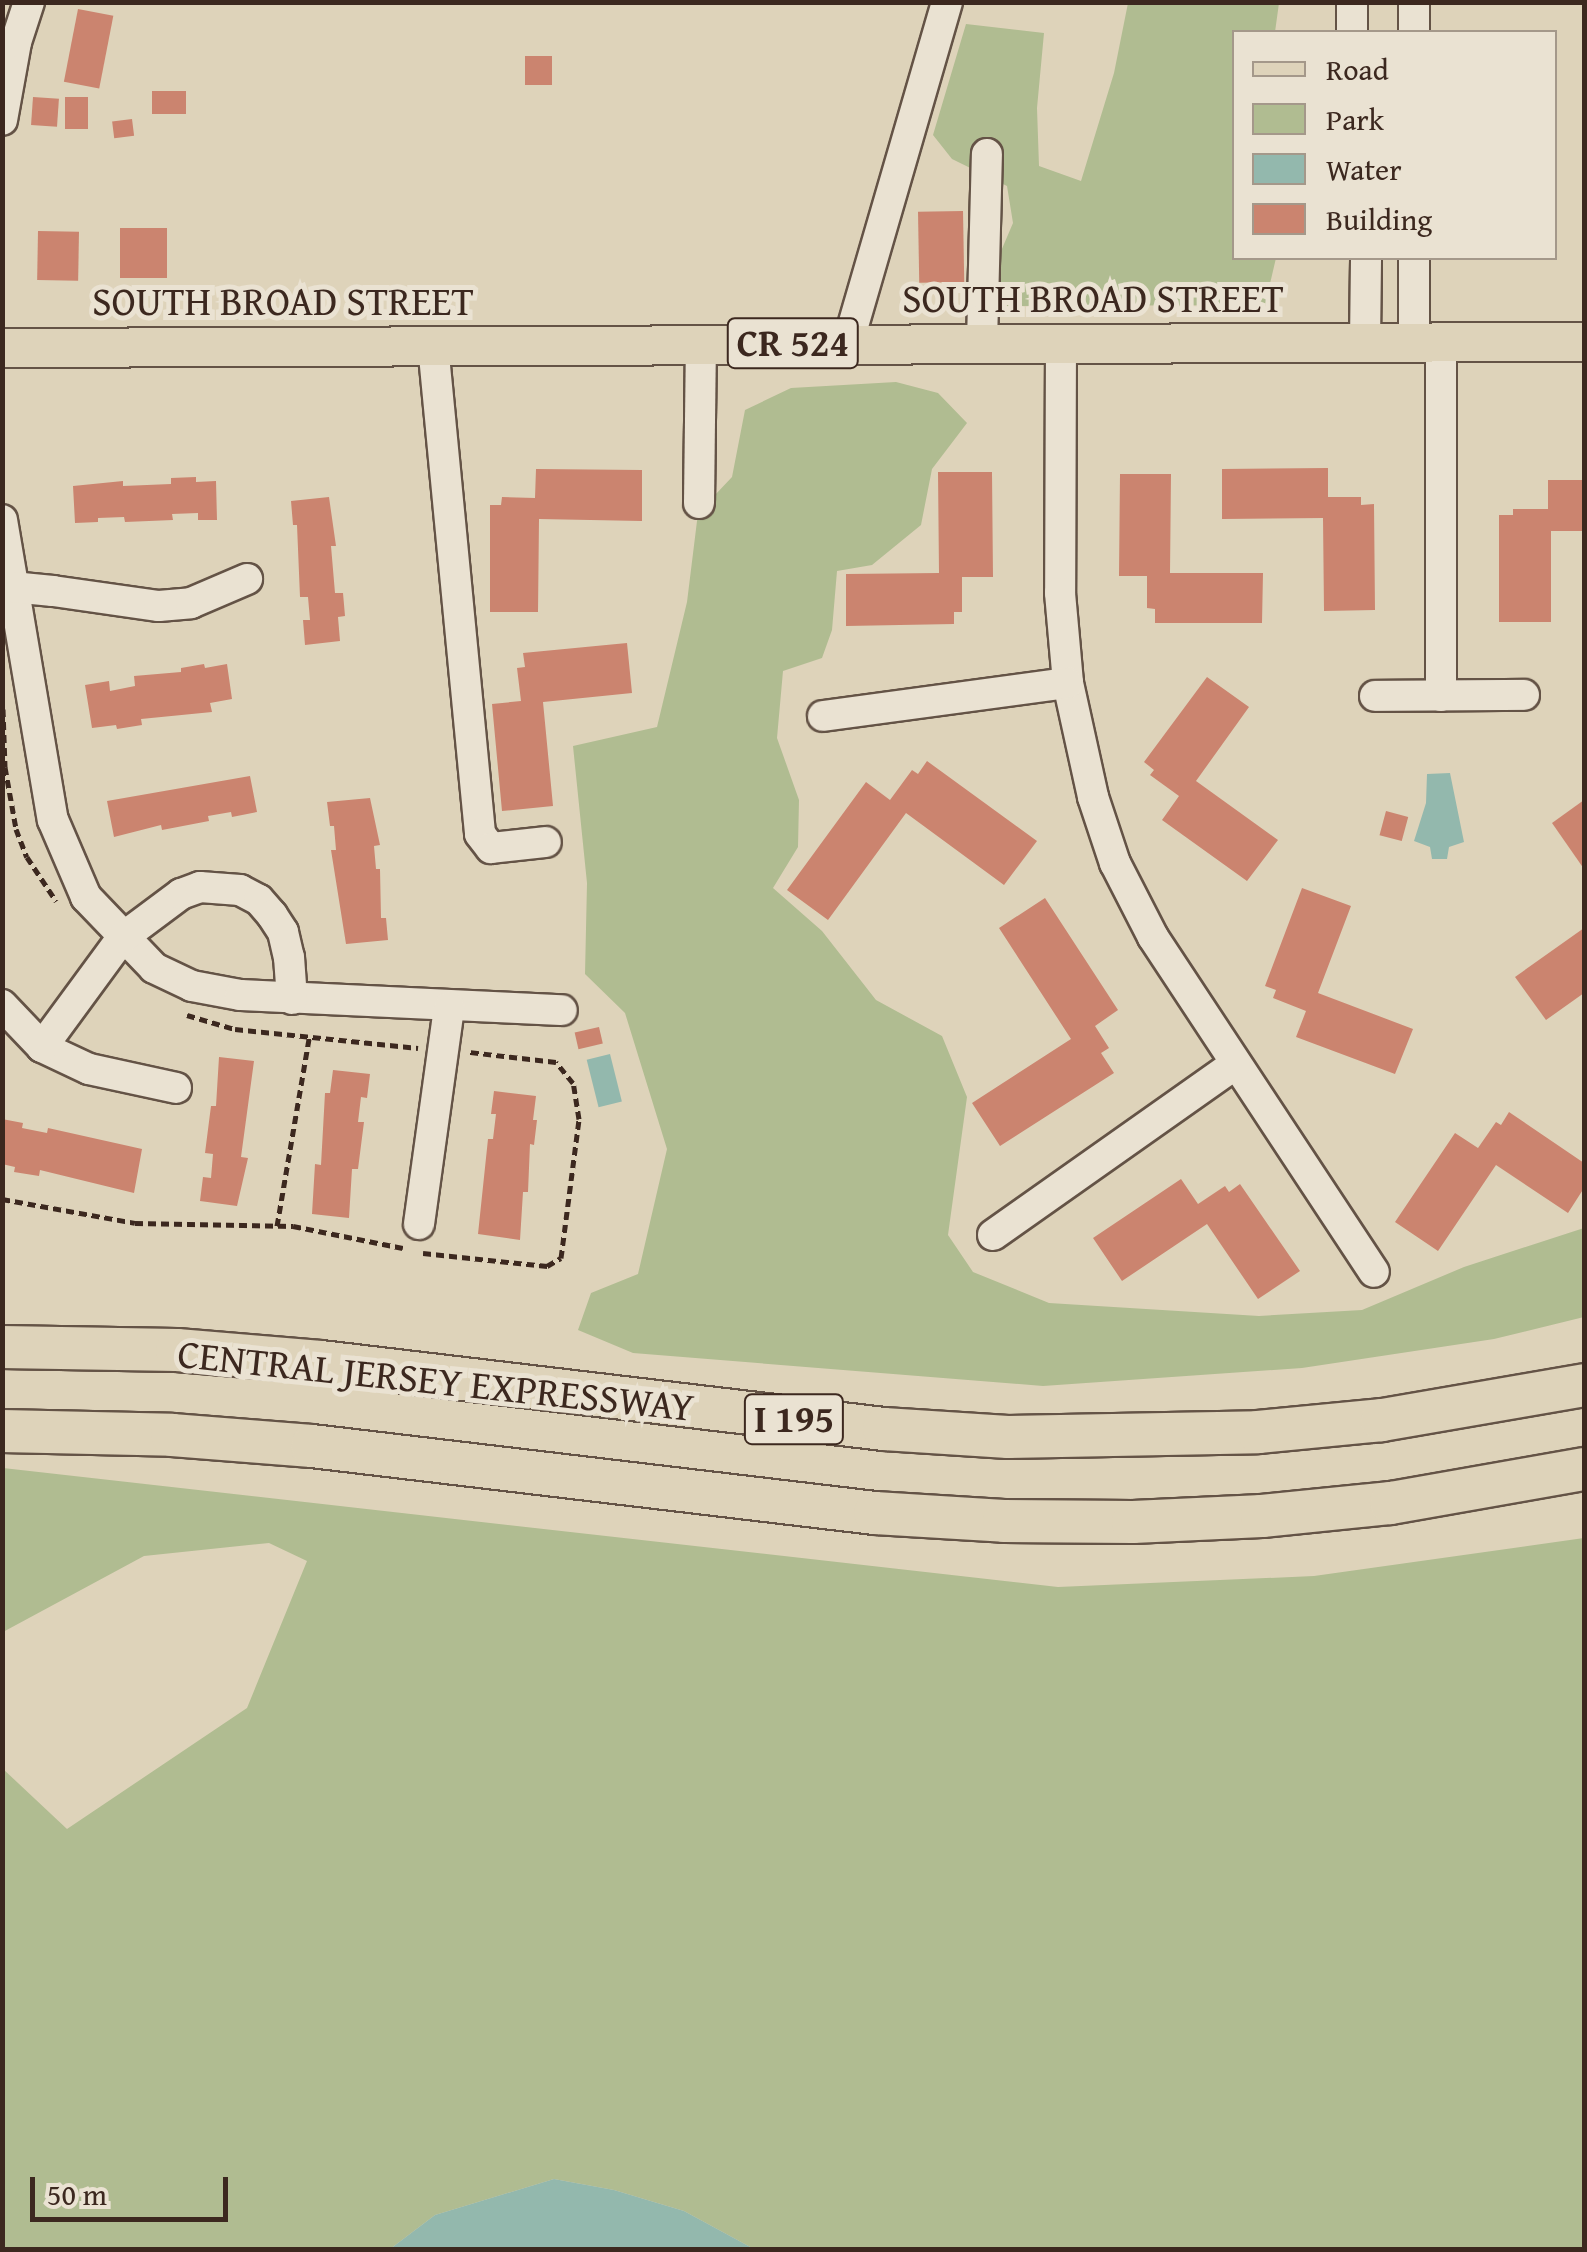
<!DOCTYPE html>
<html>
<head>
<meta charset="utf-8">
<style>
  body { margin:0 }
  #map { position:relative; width:1587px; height:2252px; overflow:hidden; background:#ded3ba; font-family:"Gentium Book Plus",serif }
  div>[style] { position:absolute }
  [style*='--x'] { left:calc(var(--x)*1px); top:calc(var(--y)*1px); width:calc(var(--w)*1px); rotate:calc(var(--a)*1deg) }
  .green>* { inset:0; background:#b0bc91 }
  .water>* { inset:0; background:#93b8ad; transform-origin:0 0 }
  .building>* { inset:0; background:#cb846f; transform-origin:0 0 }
  .path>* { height:5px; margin-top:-2.5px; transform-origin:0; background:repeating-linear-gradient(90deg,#3c281f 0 8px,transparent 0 13px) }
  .roads { filter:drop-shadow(2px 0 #645346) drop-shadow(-2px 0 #645346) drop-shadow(0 2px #645346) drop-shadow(0 -2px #645346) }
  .minor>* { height:30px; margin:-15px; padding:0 15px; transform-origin:15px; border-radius:15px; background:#eae2d2 }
  .major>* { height:38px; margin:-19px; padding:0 19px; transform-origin:19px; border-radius:19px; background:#ded3ba }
  .highway>* { height:42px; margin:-21px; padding:0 21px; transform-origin:21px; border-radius:21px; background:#ded3ba }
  span { translate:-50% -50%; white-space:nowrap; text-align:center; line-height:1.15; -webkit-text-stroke:10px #eae2d2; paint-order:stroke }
  .shield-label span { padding:2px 8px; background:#eae2d2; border:2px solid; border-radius:8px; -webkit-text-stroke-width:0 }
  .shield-label { font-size:38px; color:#3c281f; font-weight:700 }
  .street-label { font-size:40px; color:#3c281f }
  .frame { position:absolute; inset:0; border:5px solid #3c281f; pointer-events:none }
  .legend { position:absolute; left:1232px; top:30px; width:325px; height:230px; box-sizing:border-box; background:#eae2d2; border:2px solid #a4988a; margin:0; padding:12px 18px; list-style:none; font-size:30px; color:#3c281f }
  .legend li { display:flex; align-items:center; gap:20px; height:50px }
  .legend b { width:50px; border:2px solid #a4988a }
  .scale { position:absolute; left:30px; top:2177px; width:198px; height:45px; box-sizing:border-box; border:5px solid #3c281f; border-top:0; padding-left:12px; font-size:30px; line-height:35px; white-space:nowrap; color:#3c281f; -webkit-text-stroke:8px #eae2d2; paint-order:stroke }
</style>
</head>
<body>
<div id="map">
  <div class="green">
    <div style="clip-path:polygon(1128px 3px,1279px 3px,1275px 32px,1234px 32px,1234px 258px,1276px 258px,1265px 305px,1001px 306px,987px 284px,1013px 223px,1007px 186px,952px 159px,933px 135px,966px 24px,1044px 33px,1037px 108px,1039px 166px,1081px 181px,1114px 73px)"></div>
    <div style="clip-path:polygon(896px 382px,938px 393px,967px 423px,932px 469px,921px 525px,872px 565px,837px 571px,832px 630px,822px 658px,783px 671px,777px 738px,799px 800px,798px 847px,773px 888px,822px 931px,876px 1000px,942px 1036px,967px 1097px,948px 1235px,973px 1272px,1049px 1303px,1259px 1316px,1362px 1310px,1464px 1267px,1584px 1228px,1584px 1317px,1494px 1339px,1302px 1368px,1043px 1386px,633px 1353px,578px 1330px,591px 1293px,638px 1274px,667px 1149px,625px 1013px,585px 974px,587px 883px,573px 746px,657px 727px,687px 602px,698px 513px,732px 477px,745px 410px,791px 388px)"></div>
    <div style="clip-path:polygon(3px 1468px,1058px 1587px,1314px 1576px,1584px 1538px,1584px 2249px,754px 2249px,684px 2211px,614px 2190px,554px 2179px,435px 2215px,390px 2249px,3px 2249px,2px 1768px,67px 1829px,247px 1708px,307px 1561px,269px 1543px,144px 1556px,3px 1632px)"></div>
  </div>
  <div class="water">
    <div style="clip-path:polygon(1450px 773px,1464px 842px,1449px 847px,1447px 859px,1432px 859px,1430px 847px,1414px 841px,1426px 803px,1427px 774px)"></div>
    <div style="left:610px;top:1054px;width:49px;height:24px;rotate:76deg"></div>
    <div style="clip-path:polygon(554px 2179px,614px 2190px,684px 2211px,754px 2249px,390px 2249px,435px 2215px)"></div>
  </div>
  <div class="building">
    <div style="left:78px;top:9px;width:36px;height:74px;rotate:11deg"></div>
    <div style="left:525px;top:56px;width:27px;height:29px"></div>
    <div style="left:152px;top:91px;width:34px;height:23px"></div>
    <div style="left:33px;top:97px;width:26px;height:28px;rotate:4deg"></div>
    <div style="left:65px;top:97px;width:23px;height:32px"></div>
    <div style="left:132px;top:119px;width:17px;height:20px;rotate:83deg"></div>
    <div style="left:963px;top:211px;width:71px;height:45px;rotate:89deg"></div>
    <div style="left:120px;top:228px;width:47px;height:50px"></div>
    <div style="left:38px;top:231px;width:41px;height:49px;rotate:1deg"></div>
    <div style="clip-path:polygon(1328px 468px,1328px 497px,1361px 497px,1361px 505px,1374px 504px,1375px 610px,1324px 611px,1323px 518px,1222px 519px,1222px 469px)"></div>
    <div style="clip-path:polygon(536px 469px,642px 470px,642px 521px,539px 519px,538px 612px,490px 612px,490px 505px,501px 505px,502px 497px,535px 498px)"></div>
    <div style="clip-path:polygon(938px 472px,992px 472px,993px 577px,962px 577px,962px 612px,954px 612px,954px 624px,846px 626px,846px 574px,939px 573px)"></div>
    <div style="clip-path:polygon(1120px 474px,1171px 474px,1170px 573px,1263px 573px,1262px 623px,1155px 623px,1155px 609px,1147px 608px,1147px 576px,1119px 576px)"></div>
    <div style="clip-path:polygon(196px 477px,196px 482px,216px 481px,217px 520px,198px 520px,198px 513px,172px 514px,173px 520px,125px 522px,124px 517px,98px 518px,98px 522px,75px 523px,73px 486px,123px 481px,123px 486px,171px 484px,171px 478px)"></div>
    <div style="clip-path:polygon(1548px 480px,1584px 480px,1584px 531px,1551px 531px,1551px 622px,1499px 622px,1499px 515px,1513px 515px,1513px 509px,1548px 509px)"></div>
    <div style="clip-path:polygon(329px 497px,336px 546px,331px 546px,335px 593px,343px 593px,345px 616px,338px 617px,340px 641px,305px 645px,303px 620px,310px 620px,308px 597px,300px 597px,297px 525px,293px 525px,291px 501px)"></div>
    <div style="clip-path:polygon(627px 643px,632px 693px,543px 702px,553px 806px,502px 811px,492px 704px,521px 701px,517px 668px,525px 667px,523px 653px)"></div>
    <div style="clip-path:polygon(204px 664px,205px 668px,227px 664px,232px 699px,210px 703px,212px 712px,141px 719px,142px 725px,117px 729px,116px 725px,92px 728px,85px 685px,109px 681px,110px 691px,135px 686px,134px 676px,181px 672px,181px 668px)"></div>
    <div style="clip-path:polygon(1207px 677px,1249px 707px,1196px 781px,1278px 840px,1247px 881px,1162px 820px,1179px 796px,1150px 775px,1154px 770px,1144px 762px)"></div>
    <div style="clip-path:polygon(927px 761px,1037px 841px,1004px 885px,906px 813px,828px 920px,787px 890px,866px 782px,890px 800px,912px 770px,918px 774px)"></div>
    <div style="clip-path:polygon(250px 776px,257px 812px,232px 817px,231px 812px,208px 816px,209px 821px,162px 830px,161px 825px,114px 837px,107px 801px)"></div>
    <div style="clip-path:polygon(370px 798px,380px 845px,374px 846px,376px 869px,380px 869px,381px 918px,386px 918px,388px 940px,346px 944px,331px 850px,336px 850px,334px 826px,330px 826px,327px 802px)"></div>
    <div style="clip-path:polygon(1584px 800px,1584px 869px,1552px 823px)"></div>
    <div style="left:1386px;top:811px;width:23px;height:25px;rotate:15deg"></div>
    <div style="clip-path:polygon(1302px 888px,1351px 906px,1318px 993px,1413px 1029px,1395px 1074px,1296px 1037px,1306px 1011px,1273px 998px,1276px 990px,1265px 986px)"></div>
    <div style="clip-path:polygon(1045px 898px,1118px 1010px,1095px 1026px,1109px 1048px,1101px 1053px,1114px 1073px,1000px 1146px,972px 1103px,1071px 1039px,999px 928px)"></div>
    <div style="clip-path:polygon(1584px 928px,1584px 993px,1546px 1020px,1515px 977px)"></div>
    <div style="left:599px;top:1027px;width:17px;height:25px;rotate:77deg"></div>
    <div style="clip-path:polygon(219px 1057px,254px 1061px,241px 1157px,248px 1158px,237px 1206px,200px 1201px,203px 1177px,211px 1178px,213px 1154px,205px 1153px,211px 1106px,216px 1106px)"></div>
    <div style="clip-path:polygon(333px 1070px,370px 1074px,367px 1098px,361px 1097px,358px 1122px,364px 1122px,358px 1169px,352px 1169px,349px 1218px,312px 1214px,315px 1164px,321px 1165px,325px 1093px,330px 1093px)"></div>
    <div style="clip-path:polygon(494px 1091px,536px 1096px,533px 1120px,537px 1120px,534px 1145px,530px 1144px,528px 1192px,523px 1192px,520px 1240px,478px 1234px,488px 1139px,493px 1139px,496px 1114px,491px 1114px)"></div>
    <div style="clip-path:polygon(1509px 1112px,1584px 1163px,1584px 1188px,1568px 1213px,1496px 1165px,1438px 1251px,1395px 1222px,1455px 1133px,1478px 1148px,1496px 1122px,1501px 1125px)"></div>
    <div style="clip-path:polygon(2px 1119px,23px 1123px,22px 1128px,47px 1133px,48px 1128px,142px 1149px,134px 1193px,40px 1170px,39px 1176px,14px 1172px,15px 1167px,2px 1164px)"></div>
    <div style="clip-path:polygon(1181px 1179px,1198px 1204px,1225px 1186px,1229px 1192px,1240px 1184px,1300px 1271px,1258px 1299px,1207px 1224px,1122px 1281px,1093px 1238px)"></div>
  </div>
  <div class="path">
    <div style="--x:3;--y:709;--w:58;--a:88"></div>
    <div style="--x:5;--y:767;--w:63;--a:79.9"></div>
    <div style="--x:16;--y:829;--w:30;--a:69"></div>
    <div style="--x:27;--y:857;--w:53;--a:56.6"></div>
    <div style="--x:187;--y:1015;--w:50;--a:16.3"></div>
    <div style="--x:235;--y:1029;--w:184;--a:5.9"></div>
    <div style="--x:2;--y:1199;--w:135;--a:10.2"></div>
    <div style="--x:135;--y:1223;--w:158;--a:1.1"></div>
    <div style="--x:293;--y:1226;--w:112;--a:11.3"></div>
    <div style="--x:277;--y:1226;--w:191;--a:-80.3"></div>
    <div style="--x:423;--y:1253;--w:125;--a:6"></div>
    <div style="--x:547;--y:1266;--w:16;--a:-30"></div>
    <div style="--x:561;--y:1258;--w:140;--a:-82.6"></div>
    <div style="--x:579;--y:1119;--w:36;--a:-99"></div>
    <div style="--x:573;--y:1083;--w:27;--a:-129"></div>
    <div style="--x:556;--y:1062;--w:88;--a:-173.4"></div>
  </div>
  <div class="roads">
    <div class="minor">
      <div style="--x:1352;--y:2;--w:30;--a:90"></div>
      <div style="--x:1414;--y:32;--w:30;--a:-90"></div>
      <div style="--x:2;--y:120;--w:79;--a:-79.8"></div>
      <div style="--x:16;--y:42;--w:42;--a:-72"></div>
      <div style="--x:1414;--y:258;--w:84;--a:90"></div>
      <div style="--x:982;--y:342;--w:188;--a:-88.5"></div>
      <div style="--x:1365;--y:342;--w:84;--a:-89.3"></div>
      <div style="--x:848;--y:343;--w:355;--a:-73.8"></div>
      <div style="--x:1061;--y:343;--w:250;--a:90.2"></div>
      <div style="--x:1060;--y:593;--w:90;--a:84.9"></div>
      <div style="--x:1068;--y:683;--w:117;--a:77.6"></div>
      <div style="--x:1093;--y:797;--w:70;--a:71.6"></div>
      <div style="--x:1115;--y:863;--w:83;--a:62.8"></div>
      <div style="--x:1153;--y:937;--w:401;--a:56.6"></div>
      <div style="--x:1441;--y:343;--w:353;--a:90"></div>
      <div style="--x:433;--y:345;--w:491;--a:84.5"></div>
      <div style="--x:480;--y:834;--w:18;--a:52"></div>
      <div style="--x:491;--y:848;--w:55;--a:-6.2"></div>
      <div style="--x:699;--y:503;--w:160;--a:-89.3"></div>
      <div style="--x:2;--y:520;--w:304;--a:80.4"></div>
      <div style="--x:53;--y:820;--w:84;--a:66.8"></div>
      <div style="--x:86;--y:897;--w:98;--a:46.2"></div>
      <div style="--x:154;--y:968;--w:42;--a:25.3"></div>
      <div style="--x:192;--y:986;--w:49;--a:10.6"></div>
      <div style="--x:240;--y:995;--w:322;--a:2.7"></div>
      <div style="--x:2;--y:592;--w:11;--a:-27"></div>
      <div style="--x:12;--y:587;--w:41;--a:5.6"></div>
      <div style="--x:53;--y:591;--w:107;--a:8.1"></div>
      <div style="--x:159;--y:606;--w:32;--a:-5"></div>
      <div style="--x:191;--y:603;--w:61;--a:-23.2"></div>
      <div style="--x:1375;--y:696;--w:149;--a:-0.4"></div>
      <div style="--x:823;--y:716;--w:247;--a:-7.7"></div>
      <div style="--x:2;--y:1005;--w:58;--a:46.4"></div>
      <div style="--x:42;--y:1047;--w:52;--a:25.1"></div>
      <div style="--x:89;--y:1069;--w:89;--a:12.3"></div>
      <div style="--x:42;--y:1047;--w:135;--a:-53.7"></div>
      <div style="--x:122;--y:938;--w:74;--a:-36.7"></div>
      <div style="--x:181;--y:894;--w:20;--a:-20"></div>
      <div style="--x:200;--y:887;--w:40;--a:4.3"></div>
      <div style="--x:240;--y:890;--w:21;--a:28"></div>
      <div style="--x:259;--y:900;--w:20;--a:49"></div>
      <div style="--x:272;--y:915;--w:20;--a:57"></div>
      <div style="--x:283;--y:932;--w:26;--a:77"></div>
      <div style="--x:289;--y:957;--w:42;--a:85.9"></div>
      <div style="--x:419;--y:1224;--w:219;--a:-82.1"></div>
      <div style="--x:993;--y:1235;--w:296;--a:-35.2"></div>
    </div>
    <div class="major">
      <div style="--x:2;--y:348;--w:1582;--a:-0.22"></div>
    </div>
    <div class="highway">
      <div style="--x:2;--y:1347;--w:175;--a:1"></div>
      <div style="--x:177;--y:1350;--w:144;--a:4.8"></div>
      <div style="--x:321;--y:1362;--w:567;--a:6.79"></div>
      <div style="--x:884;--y:1429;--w:124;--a:3.7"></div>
      <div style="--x:1008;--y:1437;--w:250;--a:-1.1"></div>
      <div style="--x:1258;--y:1432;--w:125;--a:-5.5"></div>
      <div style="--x:1382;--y:1420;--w:205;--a:-9.8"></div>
      <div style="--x:2;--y:1431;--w:170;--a:1.3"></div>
      <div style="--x:172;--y:1435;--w:140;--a:4.5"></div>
      <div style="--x:312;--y:1446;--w:567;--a:6.79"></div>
      <div style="--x:875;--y:1513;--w:129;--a:3.5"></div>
      <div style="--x:1004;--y:1521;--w:129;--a:0.4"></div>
      <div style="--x:1133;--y:1522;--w:129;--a:-2.7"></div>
      <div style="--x:1262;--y:1516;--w:130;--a:-5.8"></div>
      <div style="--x:1391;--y:1503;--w:196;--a:-10"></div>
    </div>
  </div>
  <div class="shield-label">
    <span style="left:793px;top:343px">CR 524</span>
    <span style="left:794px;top:1419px">I 195</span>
  </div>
  <div class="street-label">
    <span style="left:1093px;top:298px">SOUTH BROAD STREET</span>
    <span style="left:283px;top:301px">SOUTH BROAD STREET</span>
    <span style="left:436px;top:1380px;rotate:6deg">CENTRAL JERSEY EXPRESSWAY</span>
  </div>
  <div class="frame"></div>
  <ul class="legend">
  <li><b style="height:12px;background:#ded3ba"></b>Road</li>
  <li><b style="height:28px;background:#b0bc91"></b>Park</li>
  <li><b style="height:28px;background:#93b8ad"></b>Water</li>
  <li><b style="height:28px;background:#cb846f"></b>Building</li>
  </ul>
  <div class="scale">50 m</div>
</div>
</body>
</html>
